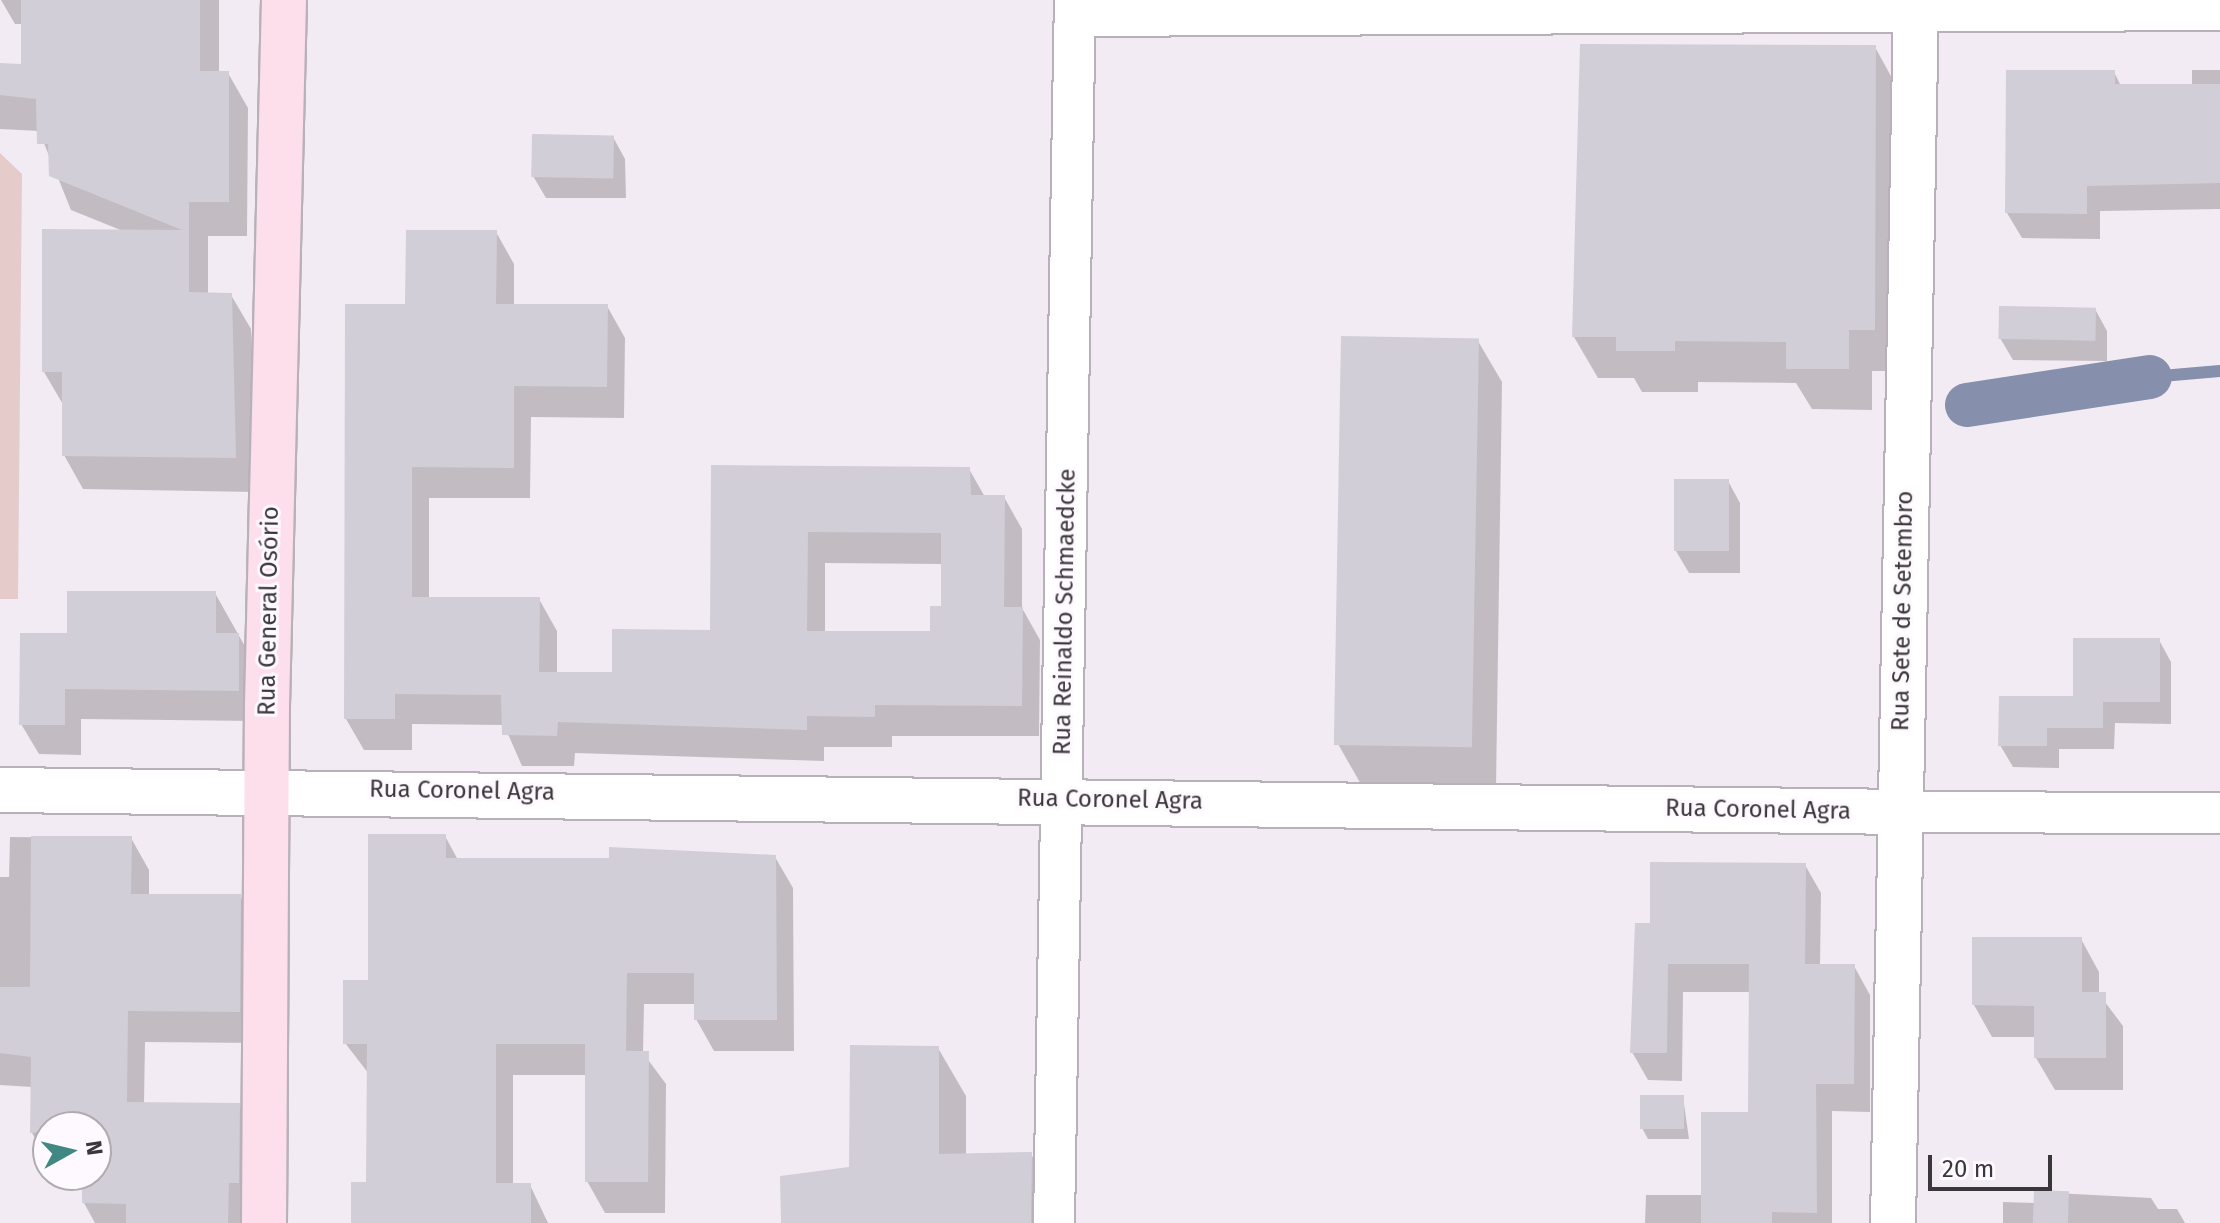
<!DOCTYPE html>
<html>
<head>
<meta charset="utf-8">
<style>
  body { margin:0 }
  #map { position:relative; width:2220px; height:1223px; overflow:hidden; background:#f3ebf3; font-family:"Fira Sans",sans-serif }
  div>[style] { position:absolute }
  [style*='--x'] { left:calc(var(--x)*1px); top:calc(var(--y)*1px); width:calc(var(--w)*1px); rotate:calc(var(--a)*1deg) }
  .green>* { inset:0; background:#e5cbca }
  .shadow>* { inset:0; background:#0003 }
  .stream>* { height:12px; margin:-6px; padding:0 6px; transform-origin:6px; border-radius:6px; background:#868fab }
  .canal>* { height:44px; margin:-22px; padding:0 22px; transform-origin:22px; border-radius:22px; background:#868fab }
  .building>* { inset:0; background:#d1ced8; transform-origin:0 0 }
  .roads { filter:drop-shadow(2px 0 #b9b1b9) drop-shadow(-2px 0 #b9b1b9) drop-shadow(0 2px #b9b1b9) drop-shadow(0 -2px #b9b1b9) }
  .minor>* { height:40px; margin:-20px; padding:0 20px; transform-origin:20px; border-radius:20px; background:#fff }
  .tertiary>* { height:44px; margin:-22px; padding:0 22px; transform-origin:22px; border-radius:22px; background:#fff }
  .secondary>* { height:44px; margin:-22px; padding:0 22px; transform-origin:22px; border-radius:22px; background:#fddeeb }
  span { translate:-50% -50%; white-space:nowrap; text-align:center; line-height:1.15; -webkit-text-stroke:6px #fef9fe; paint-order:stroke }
  .street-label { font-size:24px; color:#3a373a }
  .north { position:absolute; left:32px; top:1111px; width:80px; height:80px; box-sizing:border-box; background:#fef9fe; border:2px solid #b0abb0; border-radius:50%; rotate:82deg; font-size:22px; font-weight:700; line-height:32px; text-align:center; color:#3a373a }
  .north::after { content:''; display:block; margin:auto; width:28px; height:36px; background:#418884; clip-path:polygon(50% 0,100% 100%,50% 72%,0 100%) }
  .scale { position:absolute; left:1928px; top:1155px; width:124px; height:36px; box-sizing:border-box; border:4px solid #3a373a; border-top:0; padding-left:10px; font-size:24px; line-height:28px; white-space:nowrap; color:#3a373a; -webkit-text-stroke:6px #fef9fe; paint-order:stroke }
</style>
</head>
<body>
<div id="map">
  <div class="green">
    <div style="clip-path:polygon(0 153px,22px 174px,18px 599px,0 599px)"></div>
  </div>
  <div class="shadow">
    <div style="clip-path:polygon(1px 0,219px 0,219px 73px,228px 73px,248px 108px,247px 236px,208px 236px,208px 294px,231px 295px,251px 329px,255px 492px,83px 489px,64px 455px,64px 406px,44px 372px,123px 231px,71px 210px,39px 131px,0 129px,0 65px,23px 66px,23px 24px,15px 24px)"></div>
    <div style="clip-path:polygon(1875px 47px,1898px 89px,1897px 371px,1872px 371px,1872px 410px,1812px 409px,1796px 383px,1698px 382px,1698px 392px,1642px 392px,1634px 378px,1598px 378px,1574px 337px)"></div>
    <div style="clip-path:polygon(2192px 70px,2220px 70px,2220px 209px,2100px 211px,2100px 239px,2022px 238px,2007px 213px,2114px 72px,2121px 86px,2192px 86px)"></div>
    <div style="clip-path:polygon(613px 137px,625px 159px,626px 198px,546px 198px,533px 176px)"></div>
    <div style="clip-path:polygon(evenodd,496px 232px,514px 264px,514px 306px,607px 306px,625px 338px,624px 418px,531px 417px,530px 498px,429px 498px,429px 599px,539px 599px,557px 631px,557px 674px,614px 673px,712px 632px,713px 468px,969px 469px,985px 497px,1004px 497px,1022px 529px,1022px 608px,1040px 640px,1039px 736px,892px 736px,892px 747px,824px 747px,824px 761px,575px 753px,574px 766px,522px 766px,504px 725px,412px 724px,412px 750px,364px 750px,346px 719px,407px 306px,496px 232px,825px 563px,943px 564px,943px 608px,932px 633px,825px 633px,825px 563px)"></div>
    <div style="clip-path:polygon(2095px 309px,2107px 331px,2107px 361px,2013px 360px,2000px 338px)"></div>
    <div style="clip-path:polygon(1478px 341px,1502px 382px,1496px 788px,1362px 786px,1338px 744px)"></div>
    <div style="clip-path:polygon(1728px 481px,1740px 503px,1740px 573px,1689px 573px,1676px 551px)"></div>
    <div style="clip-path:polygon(215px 593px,256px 666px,255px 721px,81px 719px,81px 755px,39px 754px,21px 724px,69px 635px)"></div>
    <div style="clip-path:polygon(2159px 640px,2171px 662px,2171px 724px,2115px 723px,2114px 749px,2059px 749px,2059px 768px,2013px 767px,2000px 745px)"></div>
    <div style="clip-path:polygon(445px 836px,458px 860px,775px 857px,793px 888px,794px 1051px,714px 1051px,696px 1019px,696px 1004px,644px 1004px,643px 1053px,666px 1084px,665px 1213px,605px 1213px,587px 1181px,587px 1075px,513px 1075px,513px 1185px,530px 1185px,548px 1223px,353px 1223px,368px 1184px,369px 1074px,345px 1043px)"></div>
    <div style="clip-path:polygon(10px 837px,131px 838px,149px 870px,149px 896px,240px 896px,258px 928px,257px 1043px,145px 1042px,144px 1104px,239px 1105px,257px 1137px,246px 1223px,95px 1223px,84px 1203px,84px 1175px,96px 1175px,96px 1127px,48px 1127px,48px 1161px,32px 1133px,32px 1087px,0 1085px,0 877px,9px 877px)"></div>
    <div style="clip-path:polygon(1805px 865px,1821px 893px,1820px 966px,1854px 966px,1870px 995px,1870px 1112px,1832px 1111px,1832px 1223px,1645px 1223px,1646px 1195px,1703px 1195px,1750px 1114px,1751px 992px,1683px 992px,1682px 1081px,1648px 1080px,1632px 1052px,1652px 925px)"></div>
    <div style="clip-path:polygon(2081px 939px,2099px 972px,2099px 994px,2123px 1026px,2123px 1090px,2055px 1090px,2036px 1058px,2036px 1037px,1992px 1037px,1974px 1005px)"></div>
    <div style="clip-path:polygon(938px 1048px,966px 1096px,966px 1155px,1031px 1154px,1059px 1202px,1059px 1223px,783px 1223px,851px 1169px)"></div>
    <div style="clip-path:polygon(1683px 1097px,1689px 1139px,1648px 1139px,1642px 1128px)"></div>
    <div style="clip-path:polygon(2036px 1192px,2151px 1198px,2158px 1209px,2177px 1209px,2185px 1223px,2003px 1223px,2003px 1202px,2035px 1203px)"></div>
  </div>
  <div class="stream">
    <div style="--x:2150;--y:377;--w:70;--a:-4.9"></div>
  </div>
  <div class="canal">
    <div style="--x:1967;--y:405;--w:185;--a:-8.7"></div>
  </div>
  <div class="building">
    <div style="clip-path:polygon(21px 0,200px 0,200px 71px,229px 71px,229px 202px,189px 202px,189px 292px,232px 293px,236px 458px,62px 456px,62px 372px,42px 372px,42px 229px,182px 230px,49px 176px,48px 144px,37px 144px,36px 99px,0 95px,0 63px,21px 64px)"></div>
    <div style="clip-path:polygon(1580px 44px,1876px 45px,1875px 330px,1849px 330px,1849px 369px,1786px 369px,1786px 342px,1675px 341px,1675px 351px,1616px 351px,1616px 337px,1572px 337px)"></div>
    <div style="clip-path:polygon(2006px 70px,2115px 70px,2115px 84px,2220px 84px,2220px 183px,2087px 186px,2087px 214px,2005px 213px)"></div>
    <div style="left:532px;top:134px;width:82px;height:43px;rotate:1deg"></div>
    <div style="clip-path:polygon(evenodd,406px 230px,497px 230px,496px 304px,608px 304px,607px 387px,514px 386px,514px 468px,412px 467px,412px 597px,540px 597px,539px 672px,612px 672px,612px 629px,710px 630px,711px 465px,970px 467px,971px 495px,1005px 495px,1004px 607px,1023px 607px,1022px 706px,875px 705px,875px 717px,807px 716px,807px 730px,558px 722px,557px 736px,502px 735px,501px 695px,395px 694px,395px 719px,344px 719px,345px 304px,405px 304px,406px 230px,808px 532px,941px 533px,941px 606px,930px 606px,930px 631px,807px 631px,808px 532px)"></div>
    <div style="left:1999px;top:306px;width:97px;height:33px;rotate:1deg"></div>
    <div style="left:1341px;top:336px;width:138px;height:409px;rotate:1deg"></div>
    <div style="left:1674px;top:479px;width:55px;height:72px"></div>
    <div style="clip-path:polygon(67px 591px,216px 591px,216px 633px,239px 633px,239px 691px,65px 689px,65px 725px,19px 725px,20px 633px,67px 633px)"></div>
    <div style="clip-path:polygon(2073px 638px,2160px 638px,2160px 702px,2103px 702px,2103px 728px,2047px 728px,2047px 746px,1998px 746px,1999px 696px,2073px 696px)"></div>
    <div style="clip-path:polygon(368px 834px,446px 834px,446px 858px,609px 858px,609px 847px,776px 855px,777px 1020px,694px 1020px,694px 973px,627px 973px,626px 1051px,649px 1051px,648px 1182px,585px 1182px,585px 1044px,496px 1044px,496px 1183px,531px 1183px,531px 1223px,351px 1223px,351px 1182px,366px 1182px,367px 1044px,343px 1044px,343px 980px,368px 980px)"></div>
    <div style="clip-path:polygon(31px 836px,132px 836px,131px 894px,241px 894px,240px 1012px,128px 1011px,127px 1102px,240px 1103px,239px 1183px,229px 1183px,228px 1223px,126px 1223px,126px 1204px,82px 1203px,82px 1175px,96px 1175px,96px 1127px,30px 1133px,31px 1057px,0 1053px,0 987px,30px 987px)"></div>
    <div style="clip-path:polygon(1650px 862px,1806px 863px,1805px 964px,1855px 964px,1854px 1084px,1816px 1084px,1817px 1213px,1772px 1212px,1772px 1223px,1701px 1223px,1701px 1112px,1748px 1112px,1749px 964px,1668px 964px,1667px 1053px,1630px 1053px,1635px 923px,1650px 923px)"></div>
    <div style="clip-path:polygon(1972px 937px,2082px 937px,2082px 992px,2106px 992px,2106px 1058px,2034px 1058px,2034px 1006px,1972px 1005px)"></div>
    <div style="clip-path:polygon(850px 1045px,939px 1046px,939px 1154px,1032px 1152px,1031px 1223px,781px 1223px,780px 1176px,849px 1167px)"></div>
    <div style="left:1640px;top:1095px;width:44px;height:34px"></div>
    <div style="left:2034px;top:1190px;width:35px;height:33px;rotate:2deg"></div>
  </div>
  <div class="roads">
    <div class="minor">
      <div style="--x:1075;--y:16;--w:1145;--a:-0.3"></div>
      <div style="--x:1899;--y:812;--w:321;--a:0.2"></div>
      <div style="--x:1054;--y:1223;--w:1223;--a:-89.02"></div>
    </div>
    <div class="tertiary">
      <div style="--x:0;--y:790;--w:1899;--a:0.66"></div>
      <div style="--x:1893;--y:1223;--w:1223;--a:-88.92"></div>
    </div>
    <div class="secondary">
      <div style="--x:264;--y:1223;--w:518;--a:-89.67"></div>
      <div style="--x:267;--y:705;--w:705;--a:-88.62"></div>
    </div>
  </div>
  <div class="street-label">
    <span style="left:269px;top:611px;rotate:-89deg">Rua General Osório</span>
    <span style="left:1903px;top:611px;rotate:-89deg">Rua Sete de Setembro</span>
    <span style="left:1065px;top:612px;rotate:-89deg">Rua Reinaldo Schmaedcke</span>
    <span style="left:462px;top:791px;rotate:1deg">Rua Coronel Agra</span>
    <span style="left:1110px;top:800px;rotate:1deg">Rua Coronel Agra</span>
    <span style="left:1758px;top:810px;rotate:1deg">Rua Coronel Agra</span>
  </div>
  <div class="north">N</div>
  <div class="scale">20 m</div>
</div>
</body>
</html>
